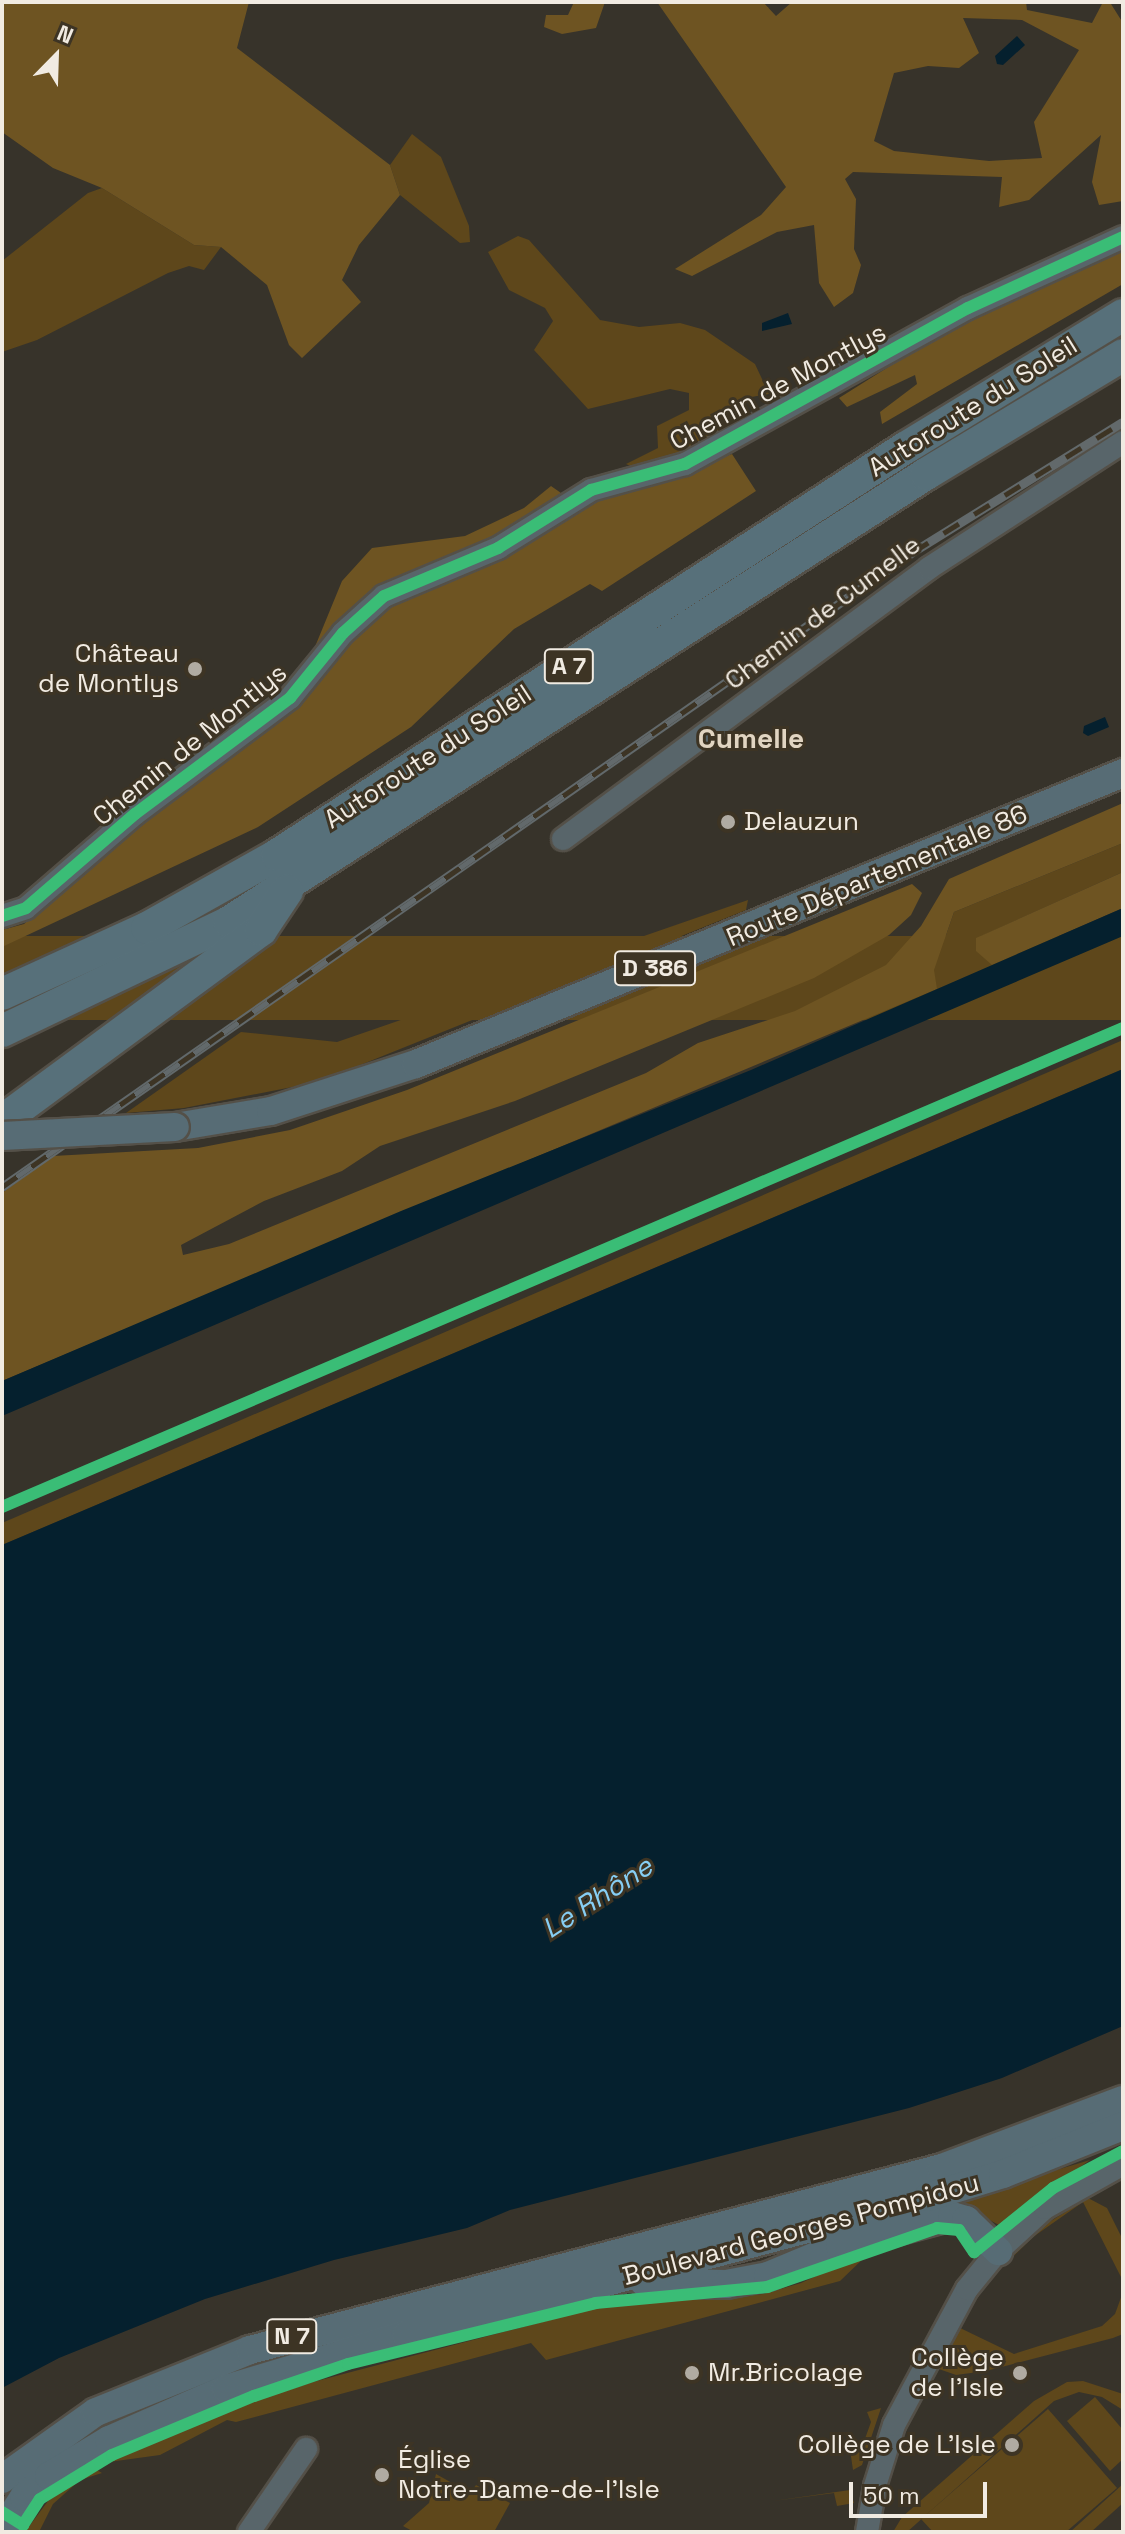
<!DOCTYPE html>
<html>
<head>
<meta charset="utf-8">
<style>
  body { margin:0 }
  #map { position:relative; width:1125px; height:2534px; overflow:hidden; background:#37332a; font-family:"Space Grotesk",sans-serif }
  div>[style] { position:absolute }
  [style*='--x'] { left:calc(var(--x)*1px); top:calc(var(--y)*1px); width:calc(var(--w)*1px); rotate:calc(var(--a)*1deg) }
  .green>* { inset:0; background:#5e471b; transform-origin:0 0 }
  .forest>* { inset:0; background:#6e5422 }
  .water>* { inset:0; background:#05202e }
  .roads { filter:drop-shadow(2px 0 #545048) drop-shadow(-2px 0 #545048) drop-shadow(0 2px #545048) drop-shadow(0 -2px #545048) }
  .minor>* { height:22px; margin:-11px; padding:0 11px; transform-origin:11px; border-radius:11px; background:#58656a }
  .major>* { height:28px; margin:-14px; padding:0 14px; transform-origin:14px; border-radius:14px; background:#576c75 }
  .highway>* { height:32px; margin:-16px; padding:0 16px; transform-origin:16px; border-radius:16px; background:#57707a }
  .rail>* { height:9px; margin-top:-4.5px; transform-origin:0; background:repeating-linear-gradient(90deg,#3d3424 0 18px,#62696b 0 36px); box-sizing:border-box; border-block:2px solid #62696b }
  .bridges { filter:drop-shadow(2px 0 #545048) drop-shadow(-2px 0 #545048) drop-shadow(0 2px #545048) drop-shadow(0 -2px #545048) }
  .major-bridge>* { height:28px; margin:-14px; padding:0 14px; transform-origin:14px; border-radius:14px; background:#576c75 }
  .cycleway>* { height:12px; margin:-6px; padding:0 6px; transform-origin:6px; border-radius:6px; background:#3abd76 }
  .dots>* { width:22px; height:22px; translate:-50% -50%; box-sizing:border-box; border:4px solid #3d3424; border-radius:50% }
  span { translate:-50% -50%; white-space:nowrap; text-align:center; line-height:1.15; -webkit-text-stroke:6px #3d3424; paint-order:stroke }
  .shield-label span { padding:2px 6px; background:#3d3424; border:2px solid; border-radius:6px; -webkit-text-stroke-width:0 }
  .shield-label { font-size:24px; color:#f1ebe2; font-weight:700 }
  .street-label { font-size:26px; color:#f1ebe2 }
  .poi-label { font-size:26px; color:#f1ebe2 }
  .right { translate:-100% -50%; text-align:right }
  .left { translate:0 -50%; text-align:left }
  .neighbourhood-label { font-size:28px; color:#e1d5c2; font-weight:700 }
  .water-label { font-size:28px; color:#86cef4; font-style:italic }
  .frame { position:absolute; inset:0; border:4px solid #f1ebe2; pointer-events:none }
  .north { position:absolute; left:16px; top:16px; width:80px; height:80px; -webkit-text-stroke:6px #3d3424; paint-order:stroke; rotate:23deg; font-size:22px; font-weight:700; line-height:32px; text-align:center; color:#f1ebe2 }
  .north::after { content:''; display:block; margin:auto; width:28px; height:36px; background:#f1ebe2; clip-path:polygon(50% 0,100% 100%,50% 72%,0 100%) }
  .scale { position:absolute; left:849px; top:2482px; width:138px; height:36px; box-sizing:border-box; border:4px solid #f1ebe2; border-top:0; padding-left:10px; font-size:24px; line-height:28px; white-space:nowrap; color:#f1ebe2; -webkit-text-stroke:6px #3d3424; paint-order:stroke }
</style>
</head>
<body>
<div id="map">
  <div class="green">
    <div style="clip-path:polygon(412px 134px,441px 157px,469px 226px,470px 242px,460px 243px,400px 195px,390px 165px)"></div>
    <div style="clip-path:polygon(102px 188px,194px 245px,221px 247px,204px 270px,189px 266px,168px 273px,37px 340px,2px 352px,2px 261px,88px 193px)"></div>
    <div style="clip-path:polygon(518px 236px,529px 240px,600px 320px,639px 327px,680px 323px,705px 330px,755px 364px,769px 394px,746px 398px,732px 425px,678px 457px,635px 468px,626px 464px,658px 448px,657px 426px,689px 410px,689px 393px,670px 389px,588px 409px,534px 350px,553px 321px,545px 308px,509px 290px,488px 252px)"></div>
    <div style="clip-path:polygon(1123px 843px,1123px 872px,977px 938px,976px 952px,992px 965px,937px 989px,934px 970px,954px 912px)"></div>
    <div style="clip-path:polygon(748px 900px,746px 910px,318px 1082px,184px 1108px,126px 1113px,241px 1032px,337px 1042px)"></div>
    <div style="left:1123px;top:936px;width:84px;height:1219px;rotate:90deg"></div>
    <div style="clip-path:polygon(1123px 1040px,1123px 1069px,2px 1545px,2px 1523px)"></div>
    <div style="clip-path:polygon(1090px 2160px,999px 2225px,980px 2215px,904px 2215px)"></div>
    <div style="clip-path:polygon(1088px 2198px,1107px 2208px,1123px 2240px,1123px 2281px,1083px 2202px,1033px 2237px,974px 2295px,1033px 2232px)"></div>
    <div style="clip-path:polygon(857px 2257px,865px 2257px,840px 2281px,546px 2360px,531px 2343px,236px 2422px,227px 2420px,160px 2455px,109px 2462px,221px 2412px,313px 2382px,603px 2306px,763px 2294px,801px 2283px)"></div>
    <div style="clip-path:polygon(1123px 2292px,1123px 2334px,1113px 2338px,986px 2371px,956px 2375px,936px 2368px,956px 2326px,1014px 2354px,1102px 2326px,1115px 2314px)"></div>
    <div style="clip-path:polygon(1083px 2381px,1123px 2394px,1123px 2410px,1102px 2397px,1079px 2392px,1054px 2401px,907px 2532px,893px 2532px,902px 2517px,1034px 2401px,1067px 2382px)"></div>
    <div style="clip-path:polygon(1095px 2397px,1123px 2430px,1123px 2459px,1110px 2471px,1067px 2421px)"></div>
    <div style="clip-path:polygon(881px 2408px,862px 2465px,853px 2470px,849px 2443px,862px 2447px,871px 2422px,867px 2412px)"></div>
    <div style="clip-path:polygon(1048px 2409px,1117px 2488px,1066px 2532px,933px 2532px,921px 2519px)"></div>
    <div style="clip-path:polygon(97px 2470px,102px 2473px,80px 2480px,53px 2504px,39px 2532px,25px 2532px,48px 2501px,81px 2477px)"></div>
    <div style="clip-path:polygon(436px 2474px,470px 2493px,476px 2485px,510px 2503px,494px 2532px,414px 2532px,403px 2526px,429px 2503px)"></div>
    <div style="clip-path:polygon(1123px 2484px,1123px 2503px,1091px 2532px,1070px 2532px)"></div>
    <div style="clip-path:polygon(850px 2490px,854px 2503px,837px 2506px,834px 2493px,773px 2501px)"></div>
  </div>
  <div class="forest">
    <div style="clip-path:polygon(2px 2px,249px 2px,237px 48px,390px 165px,400px 195px,359px 245px,342px 280px,361px 302px,302px 358px,289px 345px,267px 285px,221px 247px,194px 245px,102px 188px,53px 168px,2px 132px)"></div>
    <div style="clip-path:polygon(574px 2px,605px 2px,596px 28px,562px 34px,544px 27px,546px 15px,568px 15px)"></div>
    <div style="clip-path:polygon(evenodd,657px 2px,763px 2px,776px 16px,792px 2px,1026px 2px,1027px 10px,1092px 23px,1103px 2px,1111px 4px,1123px 23px,1123px 201px,1099px 205px,1092px 182px,1101px 135px,1029px 200px,999px 207px,1002px 177px,853px 172px,845px 179px,856px 199px,854px 249px,861px 265px,853px 293px,834px 307px,819px 283px,814px 225px,777px 232px,692px 276px,675px 269px,761px 215px,786px 187px,657px 2px,963px 18px,1022px 20px,1079px 50px,1034px 122px,1042px 158px,989px 161px,894px 151px,874px 141px,894px 73px,928px 66px,959px 68px,979px 53px,963px 18px)"></div>
    <div style="clip-path:polygon(1123px 250px,1123px 284px,882px 424px,880px 412px,917px 384px,915px 375px,847px 407px,839px 398px,971px 315px)"></div>
    <div style="clip-path:polygon(732px 454px,756px 491px,602px 591px,590px 584px,514px 629px,411px 727px,258px 827px,2px 947px,2px 930px,24px 924px,142px 819px,304px 700px,357px 634px,394px 601px,509px 554px,584px 505px)"></div>
    <div style="clip-path:polygon(551px 486px,561px 493px,517px 528px,312px 654px,342px 581px,372px 548px,465px 536px,524px 508px)"></div>
    <div style="clip-path:polygon(1123px 803px,1123px 843px,954px 912px,934px 970px,937px 989px,2px 1381px,2px 1193px,53px 1156px,198px 1148px,290px 1130px,407px 1090px,912px 884px,922px 893px,911px 915px,889px 935px,814px 978px,515px 1101px,380px 1146px,342px 1171px,264px 1201px,181px 1245px,183px 1255px,229px 1244px,646px 1073px,698px 1043px,795px 1011px,886px 965px,921px 926px,949px 879px)"></div>
    <div style="clip-path:polygon(1123px 872px,1123px 908px,992px 965px,976px 951px,976px 938px)"></div>
  </div>
  <div class="water">
    <div style="clip-path:polygon(1017px 36px,1025px 45px,1003px 65px,997px 64px,995px 56px)"></div>
    <div style="clip-path:polygon(788px 313px,792px 324px,762px 331px,762px 323px)"></div>
    <div style="clip-path:polygon(1105px 717px,1109px 727px,1088px 736px,1083px 733px,1084px 726px)"></div>
    <div style="clip-path:polygon(1123px 908px,1123px 936px,2px 1416px,2px 1381px,401px 1211px,751px 1070px)"></div>
    <div style="clip-path:polygon(1123px 1069px,1123px 2026px,1002px 2078px,909px 2108px,510px 2210px,467px 2228px,334px 2260px,205px 2299px,59px 2358px,2px 2388px,2px 1545px)"></div>
  </div>
  <div class="roads">
    <div class="minor">
      <div style="--x:563;--y:839;--w:455;--a:-36.5"></div>
      <div style="--x:929;--y:568;--w:231;--a:-33"></div>
      <div style="--x:2;--y:916;--w:25;--a:-18"></div>
      <div style="--x:26;--y:908;--w:144;--a:-40.8"></div>
      <div style="--x:135;--y:814;--w:194;--a:-36.8"></div>
      <div style="--x:290;--y:698;--w:84;--a:-50.8"></div>
      <div style="--x:343;--y:633;--w:55;--a:-42.1"></div>
      <div style="--x:384;--y:596;--w:124;--a:-22.8"></div>
      <div style="--x:498;--y:548;--w:110;--a:-31.9"></div>
      <div style="--x:591;--y:490;--w:98;--a:-15.5"></div>
      <div style="--x:685;--y:464;--w:323;--a:-28.9"></div>
      <div style="--x:968;--y:308;--w:170;--a:-24.6"></div>
      <div style="--x:249;--y:2532;--w:101;--a:-55.5"></div>
      <div style="--x:867;--y:2532;--w:47;--a:-80.1"></div>
      <div style="--x:875;--y:2486;--w:64;--a:-72.7"></div>
      <div style="--x:894;--y:2425;--w:154;--a:-61.8"></div>
      <div style="--x:967;--y:2289;--w:49;--a:-50.8"></div>
      <div style="--x:998;--y:2251;--w:64;--a:-42.5"></div>
      <div style="--x:1045;--y:2208;--w:90;--a:-29.4"></div>
    </div>
    <div class="major">
      <div style="--x:175;--y:1127;--w:97;--a:-9.5"></div>
      <div style="--x:271;--y:1111;--w:152;--a:-18"></div>
      <div style="--x:416;--y:1064;--w:765;--a:-22.37"></div>
      <div style="--x:644;--y:2282;--w:82;--a:1.4"></div>
      <div style="--x:726;--y:2284;--w:43;--a:-10.8"></div>
      <div style="--x:768;--y:2276;--w:78;--a:-22.6"></div>
      <div style="--x:840;--y:2246;--w:116;--a:-15"></div>
      <div style="--x:952;--y:2216;--w:15;--a:16"></div>
      <div style="--x:966;--y:2220;--w:45;--a:44.1"></div>
      <div style="--x:2;--y:2479;--w:115;--a:-35.5"></div>
      <div style="--x:96;--y:2412;--w:166;--a:-21.9"></div>
      <div style="--x:250;--y:2350;--w:716;--a:-14.74"></div>
      <div style="--x:942;--y:2168;--w:193;--a:-20.6"></div>
      <div style="--x:2;--y:2531;--w:40;--a:-57.1"></div>
      <div style="--x:24;--y:2497;--w:33;--a:-40"></div>
      <div style="--x:49;--y:2476;--w:70;--a:-31"></div>
      <div style="--x:109;--y:2440;--w:128;--a:-23.6"></div>
      <div style="--x:226;--y:2389;--w:188;--a:-16.7"></div>
      <div style="--x:406;--y:2335;--w:540;--a:-14.81"></div>
      <div style="--x:928;--y:2197;--w:78;--a:-17"></div>
      <div style="--x:1003;--y:2174;--w:129;--a:-21.8"></div>
    </div>
    <div class="highway">
      <div style="--x:2;--y:994;--w:159;--a:-24.5"></div>
      <div style="--x:147;--y:928;--w:149;--a:-29.3"></div>
      <div style="--x:277;--y:855;--w:748;--a:-32.95"></div>
      <div style="--x:905;--y:448;--w:255;--a:-31.4"></div>
      <div style="--x:2;--y:1031;--w:252;--a:-25.6"></div>
      <div style="--x:229;--y:922;--w:829;--a:-32.73"></div>
      <div style="--x:926;--y:474;--w:230;--a:-31.1"></div>
      <div style="--x:2;--y:1121;--w:322;--a:-36.4"></div>
      <div style="--x:261;--y:930;--w:47;--a:-56.3"></div>
    </div>
  </div>
  <div class="rail">
    <div style="--x:2;--y:1187;--w:1110;--a:-34.88"></div>
    <div style="--x:913;--y:552;--w:247;--a:-31.8"></div>
  </div>
  <div class="bridges">
    <div class="major-bridge">
      <div style="--x:2;--y:1136;--w:173;--a:-3"></div>
    </div>
  </div>
  <div class="cycleway">
    <div style="--x:2;--y:916;--w:25;--a:-18"></div>
    <div style="--x:26;--y:908;--w:144;--a:-40.8"></div>
    <div style="--x:135;--y:814;--w:194;--a:-36.8"></div>
    <div style="--x:290;--y:698;--w:84;--a:-50.8"></div>
    <div style="--x:343;--y:633;--w:55;--a:-42.1"></div>
    <div style="--x:384;--y:596;--w:124;--a:-22.8"></div>
    <div style="--x:498;--y:548;--w:110;--a:-31.9"></div>
    <div style="--x:591;--y:490;--w:98;--a:-15.5"></div>
    <div style="--x:685;--y:464;--w:323;--a:-28.9"></div>
    <div style="--x:968;--y:308;--w:170;--a:-24.6"></div>
    <div style="--x:2;--y:1507;--w:1219;--a:-23.14"></div>
    <div style="--x:2;--y:2512;--w:25;--a:32"></div>
    <div style="--x:23;--y:2525;--w:31;--a:-57"></div>
    <div style="--x:40;--y:2499;--w:84;--a:-31.4"></div>
    <div style="--x:112;--y:2455;--w:154;--a:-22.6"></div>
    <div style="--x:254;--y:2396;--w:99;--a:-18.8"></div>
    <div style="--x:348;--y:2364;--w:255;--a:-13.8"></div>
    <div style="--x:596;--y:2303;--w:172;--a:-5.3"></div>
    <div style="--x:767;--y:2287;--w:180;--a:-19.1"></div>
    <div style="--x:937;--y:2228;--w:22;--a:5"></div>
    <div style="--x:959;--y:2230;--w:27;--a:56"></div>
    <div style="--x:974;--y:2252;--w:102;--a:-39"></div>
    <div style="--x:1053;--y:2188;--w:79;--a:-27.9"></div>
  </div>
  <div class="dots">
    <div style="left:195px;top:669px;background:#b0aba2"></div>
    <div style="left:728px;top:822px;background:#b0aba2"></div>
    <div style="left:692px;top:2373px;background:#b0aba2"></div>
    <div style="left:1020px;top:2373px;background:#b0aba2"></div>
    <div style="left:1012px;top:2445px;background:#b0aba2"></div>
    <div style="left:382px;top:2475px;background:#b0aba2"></div>
  </div>
  <div class="shield-label">
    <span style="left:569px;top:666px">A 7</span>
    <span style="left:655px;top:968px">D 386</span>
    <span style="left:292px;top:2336px">N 7</span>
  </div>
  <div class="street-label">
    <span style="left:778px;top:387px;rotate:-28deg">Chemin de Montlys</span>
    <span style="left:973px;top:407px;rotate:-32deg">Autoroute du Soleil</span>
    <span style="left:823px;top:613px;rotate:-37deg">Chemin de Cumelle</span>
    <span style="left:190px;top:745px;rotate:-39deg">Chemin de Montlys</span>
    <span style="left:428px;top:757px;rotate:-33deg">Autoroute du Soleil</span>
    <span style="left:877px;top:876px;rotate:-23deg">Route Départementale 86</span>
    <span style="left:801px;top:2230px;rotate:-15deg">Boulevard Georges Pompidou</span>
  </div>
  <div class="poi-label">
    <span class="right" style="left:179px;top:669px">Château<br>de Montlys</span>
    <span class="left" style="left:744px;top:822px">Delauzun</span>
    <span class="right" style="left:1004px;top:2373px">Collège<br>de l'Isle</span>
    <span class="left" style="left:708px;top:2373px">Mr.Bricolage</span>
    <span class="right" style="left:996px;top:2445px">Collège de L'Isle</span>
    <span class="left" style="left:398px;top:2475px">Église<br>Notre-Dame-de-l'Isle</span>
  </div>
  <div class="neighbourhood-label">
    <span style="left:751px;top:738px">Cumelle</span>
  </div>
  <div class="water-label">
    <span style="left:597px;top:1897px;rotate:-33deg">Le Rhône</span>
  </div>
  <div class="frame"></div>
  <div class="north">N</div>
  <div class="scale">50 m</div>
</div>
</body>
</html>
